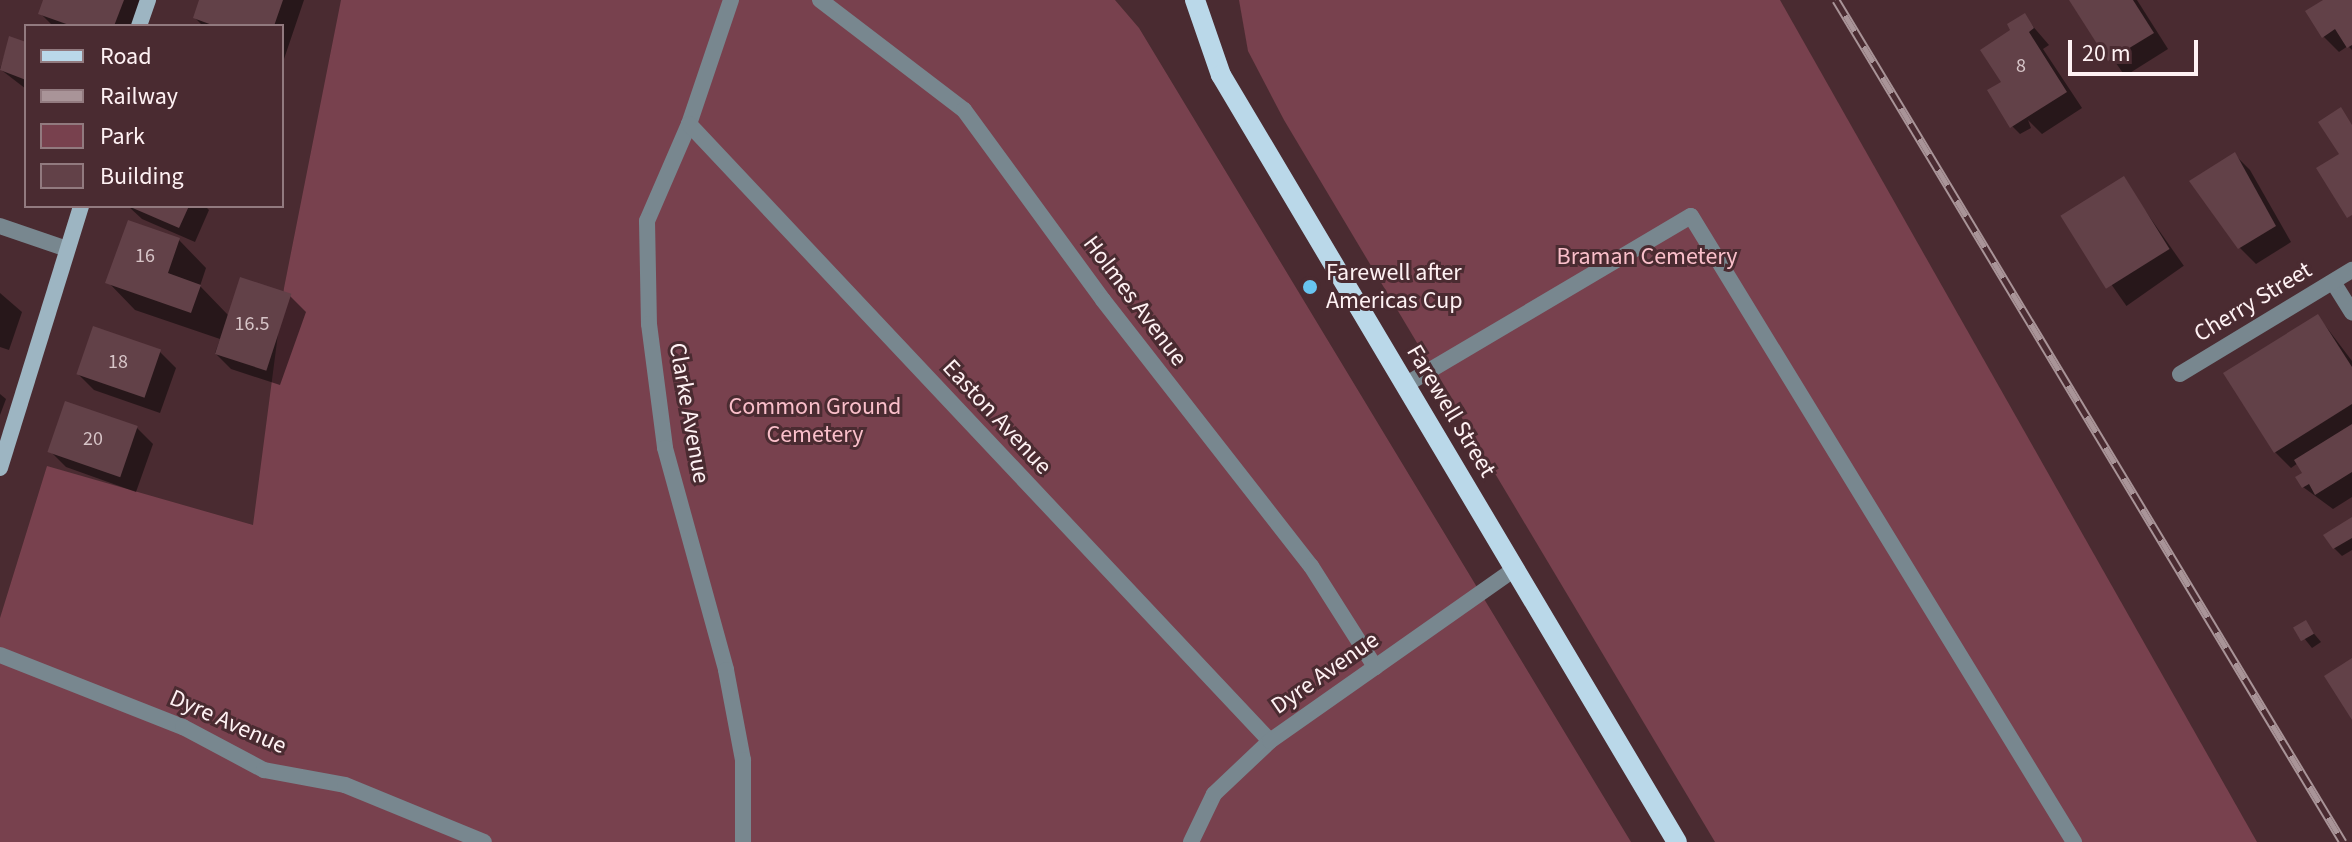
<!DOCTYPE html>
<html>
<head>
<meta charset="utf-8">
<style>
  body { margin:0 }
  #map { position:relative; width:2352px; height:842px; overflow:hidden; background:#4a2b31; font-family:"Source Sans 3",sans-serif }
  div>[style] { position:absolute }
  [style*='--x'] { left:calc(var(--x)*1px); top:calc(var(--y)*1px); width:calc(var(--w)*1px); rotate:calc(var(--a)*1deg) }
  .green>* { inset:0; background:#78414e }
  .shadow>* { inset:0; background:#0007; transform-origin:0 0 }
  .building>* { inset:0; background:#624148; transform-origin:0 0 }
  .lane>* { height:16px; margin:-8px; padding:0 8px; transform-origin:8px; border-radius:8px; background:#78878f }
  .street>* { height:16px; margin:-8px; padding:0 8px; transform-origin:8px; border-radius:8px; background:#78878f }
  .secondary>* { height:16px; margin:-8px; padding:0 8px; transform-origin:8px; border-radius:8px; background:#9db5c2 }
  .primary>* { height:20px; margin:-10px; padding:0 10px; transform-origin:10px; border-radius:10px; background:#bad8e9 }
  .rail>* { height:9px; margin-top:-4.5px; transform-origin:0; background:repeating-linear-gradient(90deg,#4a2b31 0 18px,#a99498 0 36px); box-sizing:border-box; border-block:2px solid #a99498 }
  .dots>* { width:22px; height:22px; translate:-50% -50%; box-sizing:border-box; border:4px solid #4a2b31; border-radius:50% }
  span { translate:-50% -50%; white-space:nowrap; text-align:center; line-height:1.15; -webkit-text-stroke:6px #4a2b31; paint-order:stroke }
  .number-label { font-size:20px; color:#d7c5c8 }
  .number-label span { -webkit-text-stroke-width:0 }
  .park-label { font-size:24px; color:#fabfca }
  .poi-label { font-size:24px; color:#fef1f3 }
  .left { translate:0 -50%; text-align:left }
  .street-label { font-size:24px; color:#fef1f3 }
  .legend { position:absolute; left:24px; top:24px; width:260px; height:184px; box-sizing:border-box; background:#4a2b31; border:2px solid #927a7f; margin:0; padding:10px 14px; list-style:none; font-size:24px; color:#fef1f3 }
  .legend li { display:flex; align-items:center; gap:16px; height:40px }
  .legend b { width:40px; border:2px solid #927a7f }
  .scale { position:absolute; left:2068px; top:40px; width:130px; height:36px; box-sizing:border-box; border:4px solid #fef1f3; border-top:0; padding-left:10px; font-size:24px; line-height:28px; white-space:nowrap; color:#fef1f3; -webkit-text-stroke:6px #4a2b31; paint-order:stroke }
</style>
</head>
<body>
<div id="map">
  <div class="green">
    <div style="clip-path:polygon(341px 0,1115px 0,1139px 28px,1631px 842px,0 842px,0 618px,47px 466px,253px 525px,284px 288px)"></div>
    <div style="clip-path:polygon(1239px 0,1780px 0,2257px 842px,1715px 842px,1284px 120px,1248px 51px)"></div>
  </div>
  <div class="shadow">
    <div style="clip-path:polygon(45px 0,141px 0,136px 26px,53px 26px,40px 13px)"></div>
    <div style="clip-path:polygon(201px 0,304px 0,284px 59px,282px 26px,203px 26px,195px 18px)"></div>
    <div style="clip-path:polygon(2072px 0,2137px 0,2168px 49px,2125px 76px)"></div>
    <div style="clip-path:polygon(2327px 0,2352px 0,2352px 50px,2348px 46px,2339px 52px,2323px 36px)"></div>
    <div style="clip-path:polygon(2024px 16px,2049px 45px,2043px 49px,2082px 108px,2042px 134px,2028px 120px,2031px 128px,2020px 134px,2012px 126px,2004px 82px)"></div>
    <div style="clip-path:polygon(10px 38px,26px 44px,26px 89px,0 69px)"></div>
    <div style="clip-path:polygon(2234px 154px,2250px 170px,2291px 242px,2256px 264px,2240px 248px)"></div>
    <div style="left:2123px;top:179px;width:106px;height:70px;rotate:55deg"></div>
    <div style="clip-path:polygon(128px 206px,205px 206px,209px 210px,195px 242px,142px 219px)"></div>
    <div style="clip-path:polygon(179px 240px,206px 268px,200px 286px,228px 315px,290px 296px,306px 312px,280px 385px,231px 369px,215px 353px,220px 339px,135px 310px,108px 282px)"></div>
    <div style="clip-path:polygon(0 293px,22px 312px,9px 350px,0 347px)"></div>
    <div style="clip-path:polygon(2318px 316px,2352px 361px,2352px 497px,2333px 509px,2303px 487px,2305px 474px,2298px 463px,2291px 468px,2275px 452px)"></div>
    <div style="clip-path:polygon(160px 352px,176px 368px,160px 413px,94px 390px,78px 374px)"></div>
    <div style="clip-path:polygon(0 394px,6px 399px,0 415px)"></div>
    <div style="clip-path:polygon(137px 428px,153px 444px,136px 492px,66px 467px,50px 451px)"></div>
    <div style="clip-path:polygon(2352px 521px,2352px 550px,2342px 556px,2334px 548px)"></div>
    <div style="clip-path:polygon(2305px 623px,2321px 642px,2312px 648px,2296px 628px)"></div>
  </div>
  <div class="building">
    <div style="clip-path:polygon(43px 0,124px 0,114px 26px,72px 26px,38px 14px)"></div>
    <div style="clip-path:polygon(199px 0,283px 0,274px 26px,215px 26px,193px 18px)"></div>
    <div style="clip-path:polygon(2069px 0,2133px 0,2154px 33px,2108px 61px)"></div>
    <div style="clip-path:polygon(2323px 0,2352px 0,2352px 45px,2347px 48px,2335px 29px,2322px 38px,2305px 11px)"></div>
    <div style="clip-path:polygon(2025px 13px,2034px 28px,2029px 32px,2067px 92px,2010px 128px,1987px 90px,2001px 82px,1980px 50px,2010px 30px,2007px 24px)"></div>
    <div style="clip-path:polygon(9px 36px,26px 42px,26px 80px,0 70px)"></div>
    <div style="clip-path:polygon(2341px 107px,2352px 125px,2352px 215px,2347px 218px,2316px 168px,2339px 154px,2318px 122px)"></div>
    <div style="clip-path:polygon(2235px 152px,2276px 226px,2238px 249px,2189px 181px)"></div>
    <div style="left:2124px;top:176px;width:86px;height:75px;rotate:58deg"></div>
    <div style="clip-path:polygon(128px 206px,189px 206px,179px 228px)"></div>
    <div style="clip-path:polygon(128px 220px,180px 238px,168px 273px,201px 285px,191px 313px,105px 283px)"></div>
    <div style="left:240px;top:277px;width:54px;height:81px;rotate:18deg"></div>
    <div style="clip-path:polygon(2318px 314px,2352px 367px,2352px 404px,2274px 453px,2223px 373px)"></div>
    <div style="left:93px;top:326px;width:72px;height:51px;rotate:19deg"></div>
    <div style="left:65px;top:401px;width:77px;height:54px;rotate:19deg"></div>
    <div style="clip-path:polygon(2352px 424px,2352px 472px,2315px 495px,2309px 484px,2302px 488px,2295px 477px,2302px 473px,2294px 460px)"></div>
    <div style="clip-path:polygon(2352px 517px,2352px 538px,2333px 549px,2323px 535px)"></div>
    <div style="left:2306px;top:620px;width:16px;height:15px;rotate:60deg"></div>
    <div style="clip-path:polygon(2352px 658px,2352px 720px,2324px 676px)"></div>
  </div>
  <div class="lane">
    <div style="--x:731;--y:0;--w:131;--a:108.7"></div>
    <div style="--x:689;--y:124;--w:106;--a:113.4"></div>
    <div style="--x:647;--y:221;--w:103;--a:88.9"></div>
    <div style="--x:649;--y:324;--w:125;--a:82.6"></div>
    <div style="--x:665;--y:448;--w:230;--a:74.6"></div>
    <div style="--x:726;--y:670;--w:92;--a:79.3"></div>
    <div style="--x:743;--y:760;--w:82;--a:90"></div>
    <div style="--x:820;--y:0;--w:181;--a:37.4"></div>
    <div style="--x:964;--y:110;--w:235;--a:53.8"></div>
    <div style="--x:1103;--y:300;--w:338;--a:52"></div>
    <div style="--x:1311;--y:566;--w:120;--a:57.6"></div>
    <div style="--x:689;--y:124;--w:847;--a:46.72"></div>
    <div style="--x:1405;--y:385;--w:332;--a:-30.6"></div>
    <div style="--x:1691;--y:216;--w:734;--a:58.54"></div>
    <div style="--x:0;--y:655;--w:197;--a:21.5"></div>
    <div style="--x:183;--y:727;--w:92;--a:28"></div>
    <div style="--x:264;--y:770;--w:82;--a:10.5"></div>
    <div style="--x:345;--y:785;--w:150;--a:22.3"></div>
    <div style="--x:1191;--y:842;--w:53;--a:-64.4"></div>
    <div style="--x:1214;--y:794;--w:77;--a:-43.4"></div>
    <div style="--x:1270;--y:741;--w:299;--a:-35.1"></div>
  </div>
  <div class="street">
    <div style="--x:0;--y:226;--w:71;--a:18.9"></div>
    <div style="--x:2333;--y:282;--w:36;--a:58"></div>
    <div style="--x:2180;--y:374;--w:201;--a:-31.2"></div>
  </div>
  <div class="secondary">
    <div style="--x:139;--y:26;--w:28;--a:-71"></div>
    <div style="--x:0;--y:468;--w:274;--a:-72.8"></div>
  </div>
  <div class="primary">
    <div style="--x:1195;--y:0;--w:79;--a:70.9"></div>
    <div style="--x:1221;--y:75;--w:892;--a:59.27"></div>
  </div>
  <div class="rail">
    <div style="--x:1836;--y:0;--w:983;--a:58.95"></div>
  </div>
  <div class="dots">
    <div style="left:1310px;top:287px;background:#68c4f0"></div>
  </div>
  <div class="number-label">
    <span style="left:2021px;top:66px">8</span>
    <span style="left:145px;top:256px">16</span>
    <span style="left:252px;top:324px">16.5</span>
    <span style="left:118px;top:362px">18</span>
    <span style="left:93px;top:439px">20</span>
  </div>
  <div class="park-label">
    <span style="left:1647px;top:257px">Braman Cemetery</span>
    <span style="left:815px;top:421px">Common Ground<br>Cemetery</span>
  </div>
  <div class="poi-label">
    <span class="left" style="left:1326px;top:287px">Farewell after<br>Americas Cup</span>
  </div>
  <div class="street-label">
    <span style="left:1135px;top:301px;rotate:53deg">Holmes Avenue</span>
    <span style="left:2253px;top:302px;rotate:-31deg">Cherry Street</span>
    <span style="left:1451px;top:411px;rotate:59deg">Farewell Street</span>
    <span style="left:689px;top:413px;rotate:80deg">Clarke Avenue</span>
    <span style="left:997px;top:417px;rotate:47deg">Easton Avenue</span>
    <span style="left:1325px;top:673px;rotate:-35deg">Dyre Avenue</span>
    <span style="left:228px;top:722px;rotate:24deg">Dyre Avenue</span>
  </div>
  <ul class="legend">
  <li><b style="height:10px;background:#bad8e9"></b>Road</li>
  <li><b style="height:10px;background:#a99498"></b>Railway</li>
  <li><b style="height:22px;background:#78414e"></b>Park</li>
  <li><b style="height:22px;background:#624148"></b>Building</li>
  </ul>
  <div class="scale">20 m</div>
</div>
</body>
</html>
